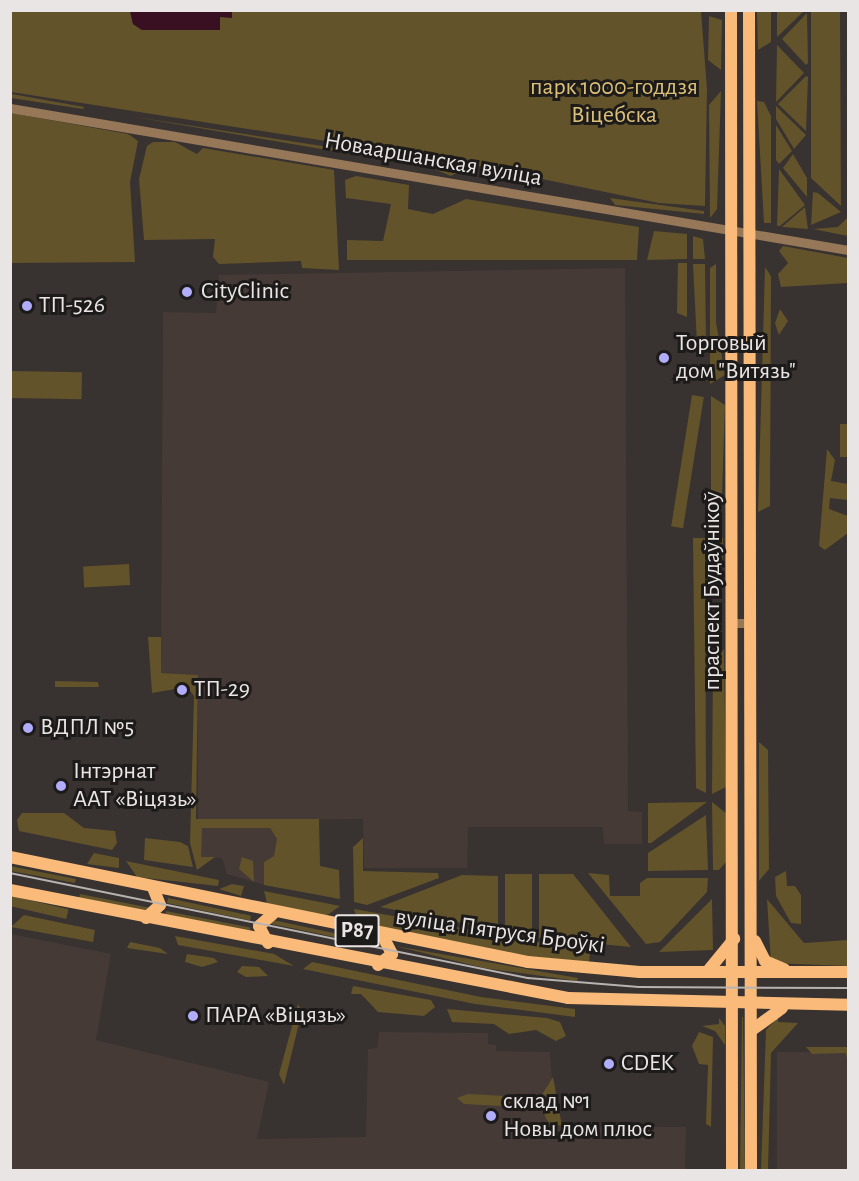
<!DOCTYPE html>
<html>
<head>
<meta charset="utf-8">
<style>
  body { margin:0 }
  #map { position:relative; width:859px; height:1181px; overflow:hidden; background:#383230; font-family:"Alegreya Sans",sans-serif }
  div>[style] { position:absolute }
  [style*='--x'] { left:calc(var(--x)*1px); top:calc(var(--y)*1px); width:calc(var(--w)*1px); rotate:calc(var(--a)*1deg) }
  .built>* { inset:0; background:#463a37; transform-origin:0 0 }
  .green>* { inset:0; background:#62532a; transform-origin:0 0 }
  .water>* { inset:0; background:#391022 }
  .minor>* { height:9px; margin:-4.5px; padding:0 4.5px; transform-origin:4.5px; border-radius:4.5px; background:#967859 }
  .major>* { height:12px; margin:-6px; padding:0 6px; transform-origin:6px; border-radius:6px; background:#f9ba7a }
  .tram>* { height:1.5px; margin:-0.75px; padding:0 0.75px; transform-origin:0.75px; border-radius:0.75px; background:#b7b3b1 }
  .dots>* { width:16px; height:16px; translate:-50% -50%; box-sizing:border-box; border:3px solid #1d1b1a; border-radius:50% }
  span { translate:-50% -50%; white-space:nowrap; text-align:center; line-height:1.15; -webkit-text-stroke:6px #1d1b1a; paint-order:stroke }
  .shield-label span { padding:2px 4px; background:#1d1b1a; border:2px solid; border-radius:4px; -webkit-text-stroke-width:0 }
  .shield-label { font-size:22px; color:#e9e5e4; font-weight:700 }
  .park-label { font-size:24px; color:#dcc077 }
  .street-label { font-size:24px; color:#e9e5e4 }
  .poi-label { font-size:24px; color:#e9e5e4 }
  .left { translate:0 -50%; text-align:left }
  .frame { position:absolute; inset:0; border:12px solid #e9e5e4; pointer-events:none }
</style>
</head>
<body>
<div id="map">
  <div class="built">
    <div style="clip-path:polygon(625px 268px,628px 811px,642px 812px,642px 844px,604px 844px,603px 827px,468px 827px,467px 868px,364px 868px,363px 819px,198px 821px,198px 675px,161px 673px,163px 312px,216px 313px,219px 275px)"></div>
    <div style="clip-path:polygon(201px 828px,270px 828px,277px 839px,274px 856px,264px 862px,264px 885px,227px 874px,222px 858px,201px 857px)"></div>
    <div style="clip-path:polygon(11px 934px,111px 954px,96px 1040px,269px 1082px,257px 1139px,366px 1137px,368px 1049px,377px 1048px,379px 1032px,488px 1033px,488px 1044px,496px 1045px,496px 1051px,550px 1052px,555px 1126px,686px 1127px,685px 1170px,11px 1170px)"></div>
    <div style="left:848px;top:1052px;width:118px;height:71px;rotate:90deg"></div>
  </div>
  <div class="green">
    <div style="clip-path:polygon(232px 10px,701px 11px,707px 89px,705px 206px,659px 203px,454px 161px,11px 92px,10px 11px,130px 11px,133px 24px,142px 30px,220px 30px,220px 17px,232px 17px)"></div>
    <div style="clip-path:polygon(757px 11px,771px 11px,771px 42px,758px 50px)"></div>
    <div style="clip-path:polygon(777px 11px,777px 10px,804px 11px,777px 37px)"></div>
    <div style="clip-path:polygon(811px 11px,840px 11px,841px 206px,811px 178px)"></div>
    <div style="clip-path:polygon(807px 13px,808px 63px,806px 65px,782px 39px)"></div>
    <div style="clip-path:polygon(709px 16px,722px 20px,721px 70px,708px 60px)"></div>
    <div style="clip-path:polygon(777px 45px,804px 73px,776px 102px)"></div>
    <div style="clip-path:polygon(806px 76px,808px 77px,806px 131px,778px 104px)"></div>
    <div style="clip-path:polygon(721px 91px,717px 209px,710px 218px,709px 105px)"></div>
    <div style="clip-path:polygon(12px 94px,84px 107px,83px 109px,11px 98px)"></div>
    <div style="clip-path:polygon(757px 101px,764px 102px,771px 116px,771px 223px,764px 223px)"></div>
    <div style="clip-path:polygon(776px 106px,806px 135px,794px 149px,776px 119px)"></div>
    <div style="clip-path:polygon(11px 113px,128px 134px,138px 141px,130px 182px,135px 262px,11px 263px)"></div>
    <div style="clip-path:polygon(129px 116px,367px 153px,422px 160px,415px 165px)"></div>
    <div style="clip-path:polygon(776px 125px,792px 151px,779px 164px,776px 160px)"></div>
    <div style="clip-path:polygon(153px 142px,175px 142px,197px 154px,203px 148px,334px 170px,339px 270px,302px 268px,301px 261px,219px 264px,213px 257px,215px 239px,144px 240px,139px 179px,147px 146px)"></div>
    <div style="clip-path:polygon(793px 154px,807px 178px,807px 197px,783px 168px)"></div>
    <div style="clip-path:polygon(431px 162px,451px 165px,460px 171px,451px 176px,426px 166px)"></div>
    <div style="clip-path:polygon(779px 169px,805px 205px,780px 226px,777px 226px)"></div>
    <div style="clip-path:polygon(356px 176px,409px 185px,408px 209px,433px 214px,466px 199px,639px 227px,637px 260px,347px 260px,347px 240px,383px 241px,391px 204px,346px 198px,345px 180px)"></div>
    <div style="clip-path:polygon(813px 192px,818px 193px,841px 212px,811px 225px)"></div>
    <div style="clip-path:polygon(610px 198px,704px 211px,704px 214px,615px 205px)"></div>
    <div style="clip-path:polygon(805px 207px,808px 229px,782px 227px)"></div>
    <div style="clip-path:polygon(848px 217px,848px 236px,813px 229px,838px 227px)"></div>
    <div style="clip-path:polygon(654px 231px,687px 234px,687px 259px,647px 260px)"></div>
    <div style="clip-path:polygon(693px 236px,703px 239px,705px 259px,693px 259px)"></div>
    <div style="clip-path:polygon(783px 246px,848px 258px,848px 283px,781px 287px,778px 274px,788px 263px,779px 251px)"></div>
    <div style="clip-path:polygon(678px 263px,687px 263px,687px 317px,677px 313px)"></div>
    <div style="clip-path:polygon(693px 264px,705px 264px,706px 344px,697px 344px)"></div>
    <div style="clip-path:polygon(716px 264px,716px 322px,725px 375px,710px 384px,710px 268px)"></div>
    <div style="clip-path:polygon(765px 267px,771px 276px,770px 506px,758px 512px)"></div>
    <div style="clip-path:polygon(780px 309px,788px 321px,779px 335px,775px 323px)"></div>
    <div style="left:11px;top:371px;width:71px;height:27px;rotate:1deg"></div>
    <div style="left:692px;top:395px;width:12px;height:133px;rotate:9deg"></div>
    <div style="clip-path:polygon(711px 396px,725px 405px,721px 526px,711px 526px)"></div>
    <div style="left:840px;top:424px;width:8px;height:33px"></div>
    <div style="clip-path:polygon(827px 449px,835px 460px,831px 481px,848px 484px,848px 500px,830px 498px,829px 509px,848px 516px,848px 533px,825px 550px,819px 546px)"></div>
    <div style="clip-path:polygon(711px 536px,723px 538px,722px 571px,711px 565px)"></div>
    <div style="clip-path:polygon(693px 538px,705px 538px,706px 793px,696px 788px)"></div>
    <div style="left:129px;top:564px;width:21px;height:46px;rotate:87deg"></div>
    <div style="clip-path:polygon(148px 637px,161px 637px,161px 673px,198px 675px,196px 819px,319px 819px,320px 866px,339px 870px,340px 899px,264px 885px,264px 862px,274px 856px,277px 839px,270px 828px,202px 828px,201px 857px,215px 857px,197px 870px,190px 843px,194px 696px,187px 687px,152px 693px)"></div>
    <div style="clip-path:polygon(724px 649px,726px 787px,712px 794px,713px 662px)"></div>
    <div style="clip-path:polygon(55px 681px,98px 682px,99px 687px,55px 687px)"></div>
    <div style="clip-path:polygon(759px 742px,768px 750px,769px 869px,759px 881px)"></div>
    <div style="clip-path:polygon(707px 802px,651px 843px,648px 843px,648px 803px)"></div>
    <div style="clip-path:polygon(712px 802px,727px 814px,726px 862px,719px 870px,713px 870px)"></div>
    <div style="clip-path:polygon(22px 813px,64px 813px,84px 828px,115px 831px,117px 843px,112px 850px,19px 831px,17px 820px)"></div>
    <div style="clip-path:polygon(706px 815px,708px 870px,648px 871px,648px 853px)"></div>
    <div style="clip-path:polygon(145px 838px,180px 842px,188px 846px,193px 867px,144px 860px)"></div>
    <div style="clip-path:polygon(363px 838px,363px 871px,438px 873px,439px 878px,367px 905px,354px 902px,353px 847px)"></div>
    <div style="clip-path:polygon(94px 853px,119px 858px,119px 868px,87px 864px)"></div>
    <div style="clip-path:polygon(242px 857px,253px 861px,254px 882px,239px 869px)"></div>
    <div style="clip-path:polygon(126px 861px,219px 880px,218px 886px,137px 877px)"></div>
    <div style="clip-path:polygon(10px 866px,76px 879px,75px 883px,11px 871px)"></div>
    <div style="clip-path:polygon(786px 871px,787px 886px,795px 886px,801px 895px,801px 924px,791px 923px,776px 896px,775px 877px)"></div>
    <div style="clip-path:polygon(588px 873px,609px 875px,610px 896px,640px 896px,640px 883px,647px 878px,708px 878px,707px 892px,660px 942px,646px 944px)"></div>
    <div style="left:505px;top:874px;width:27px;height:57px"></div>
    <div style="clip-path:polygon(539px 874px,573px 874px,631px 947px,539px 938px)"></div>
    <div style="clip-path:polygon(462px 875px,498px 876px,498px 930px,380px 907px)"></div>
    <div style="clip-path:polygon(232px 884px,244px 886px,241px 896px,219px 889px)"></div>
    <div style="clip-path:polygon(264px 891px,340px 906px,326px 916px,267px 903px)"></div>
    <div style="clip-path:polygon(80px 894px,151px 908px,147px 912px,79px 898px)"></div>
    <div style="left:11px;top:896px;width:59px;height:10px;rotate:13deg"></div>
    <div style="left:168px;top:898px;width:85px;height:5px;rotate:12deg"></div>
    <div style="clip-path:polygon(712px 899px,713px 950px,659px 952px)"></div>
    <div style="clip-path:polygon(767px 899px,804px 943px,848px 940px,848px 966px,771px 963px)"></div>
    <div style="clip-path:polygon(354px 909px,590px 951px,589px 963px,534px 958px,358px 922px)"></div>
    <div style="left:166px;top:911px;width:86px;height:5px;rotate:11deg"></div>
    <div style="clip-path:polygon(24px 915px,95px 930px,93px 942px,11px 927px)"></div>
    <div style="clip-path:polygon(273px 920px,385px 944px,387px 948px,267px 923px)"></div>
    <div style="clip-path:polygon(175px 936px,274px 954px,294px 966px,178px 945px)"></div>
    <div style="clip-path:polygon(130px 942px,160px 948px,168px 954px,127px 948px)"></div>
    <div style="clip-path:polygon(395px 946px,578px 978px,577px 981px,484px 968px)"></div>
    <div style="clip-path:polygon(187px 954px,214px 958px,218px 962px,202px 967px,185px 962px)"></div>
    <div style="clip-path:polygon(312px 962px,481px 997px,567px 1008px,575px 1009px,575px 1017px,475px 1004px,303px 969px)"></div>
    <div style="clip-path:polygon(242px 966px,259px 967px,268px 976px,246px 977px,237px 972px)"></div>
    <div style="clip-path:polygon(353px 986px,431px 1000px,435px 1007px,424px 1016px,378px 1012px,361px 994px,351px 994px)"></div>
    <div style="clip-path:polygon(298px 1004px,302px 1011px,284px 1085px,279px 1074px)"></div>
    <div style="clip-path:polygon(447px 1009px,547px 1018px,560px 1022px,566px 1036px,556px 1041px,536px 1030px,509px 1034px,494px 1024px,452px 1022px)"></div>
    <div style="clip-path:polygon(742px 1017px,743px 1017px,745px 1170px,740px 1170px)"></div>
    <div style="clip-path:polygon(778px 1017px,778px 1022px,798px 1023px,771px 1053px,768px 1170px,761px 1170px,766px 1030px)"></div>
    <div style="clip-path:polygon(719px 1018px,725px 1026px,725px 1045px,715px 1031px,702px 1026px,719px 1024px)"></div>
    <div style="clip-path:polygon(699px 1032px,713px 1037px,711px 1127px,706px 1124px,708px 1065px,699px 1064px,692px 1046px)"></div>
    <div style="clip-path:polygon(806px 1047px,848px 1047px,848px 1065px,846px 1053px,812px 1054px)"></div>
    <div style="clip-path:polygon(553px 1077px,562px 1126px,549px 1124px,541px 1108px,464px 1104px,457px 1098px,468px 1094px,540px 1098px)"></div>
  </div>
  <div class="water">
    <div style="clip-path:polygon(130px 11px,232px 11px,232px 18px,220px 17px,220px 30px,142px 30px,133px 24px)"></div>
  </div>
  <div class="minor">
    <div style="--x:10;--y:108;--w:850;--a:9.62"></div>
    <div style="--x:735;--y:623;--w:16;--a:0"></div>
  </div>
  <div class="major">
    <div style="--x:731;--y:10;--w:1160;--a:89.95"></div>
    <div style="--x:749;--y:10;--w:1160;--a:89.9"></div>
    <div style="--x:10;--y:857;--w:529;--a:11.46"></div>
    <div style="--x:528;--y:962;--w:112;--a:5.1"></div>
    <div style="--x:640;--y:972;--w:208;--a:0"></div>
    <div style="--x:10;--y:890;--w:568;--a:10.95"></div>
    <div style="--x:568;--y:998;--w:280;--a:1.4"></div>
    <div style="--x:146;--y:918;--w:19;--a:-43"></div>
    <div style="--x:160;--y:905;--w:18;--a:-112"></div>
    <div style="--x:755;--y:941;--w:22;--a:63"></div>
    <div style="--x:765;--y:961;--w:21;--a:23"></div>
    <div style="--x:268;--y:943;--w:19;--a:-118"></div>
    <div style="--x:259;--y:926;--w:18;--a:-41"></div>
    <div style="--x:378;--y:965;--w:18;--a:-38"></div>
    <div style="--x:392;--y:954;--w:20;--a:-117"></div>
    <div style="--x:707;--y:972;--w:43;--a:-50.7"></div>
    <div style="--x:752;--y:1030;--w:37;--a:-36"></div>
  </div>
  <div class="tram">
    <div style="--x:10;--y:873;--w:529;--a:11.46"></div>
    <div style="--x:528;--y:978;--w:111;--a:4.6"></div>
    <div style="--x:639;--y:987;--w:209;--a:0.3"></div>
  </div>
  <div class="dots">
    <div style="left:187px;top:292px;background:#b1adfa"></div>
    <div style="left:27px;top:306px;background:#b1adfa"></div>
    <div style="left:664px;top:358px;background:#b1adfa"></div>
    <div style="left:182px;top:690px;background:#b1adfa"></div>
    <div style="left:28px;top:728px;background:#b1adfa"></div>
    <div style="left:61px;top:786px;background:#b1adfa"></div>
    <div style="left:193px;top:1016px;background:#b1adfa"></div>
    <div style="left:609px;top:1064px;background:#b1adfa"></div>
    <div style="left:491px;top:1116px;background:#b1adfa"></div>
  </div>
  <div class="shield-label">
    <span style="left:357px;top:931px">Р87</span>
  </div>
  <div class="park-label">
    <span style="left:614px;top:102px">парк 1000-годдзя<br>Віцебска</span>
  </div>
  <div class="street-label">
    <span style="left:433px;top:160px;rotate:10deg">Новааршанская вуліца</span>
    <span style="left:713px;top:591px;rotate:-90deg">праспект Будаўнікоў</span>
    <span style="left:500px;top:932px;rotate:8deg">вуліца Пятруся Броўкі</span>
  </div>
  <div class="poi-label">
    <span class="left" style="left:201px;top:292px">CityClinic</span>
    <span class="left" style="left:39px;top:306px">ТП-526</span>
    <span class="left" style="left:676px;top:358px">Торговый<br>дом "Витязь"</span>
    <span class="left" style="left:194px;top:690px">ТП-29</span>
    <span class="left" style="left:40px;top:728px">ВДПЛ №5</span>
    <span class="left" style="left:73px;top:786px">Інтэрнат<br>ААТ «Віцязь»</span>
    <span class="left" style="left:205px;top:1016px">ПАРА «Віцязь»</span>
    <span class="left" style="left:621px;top:1064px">CDEK</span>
    <span class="left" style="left:503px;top:1116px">склад №1<br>Новы дом плюс</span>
  </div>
  <div class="frame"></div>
</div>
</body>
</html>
